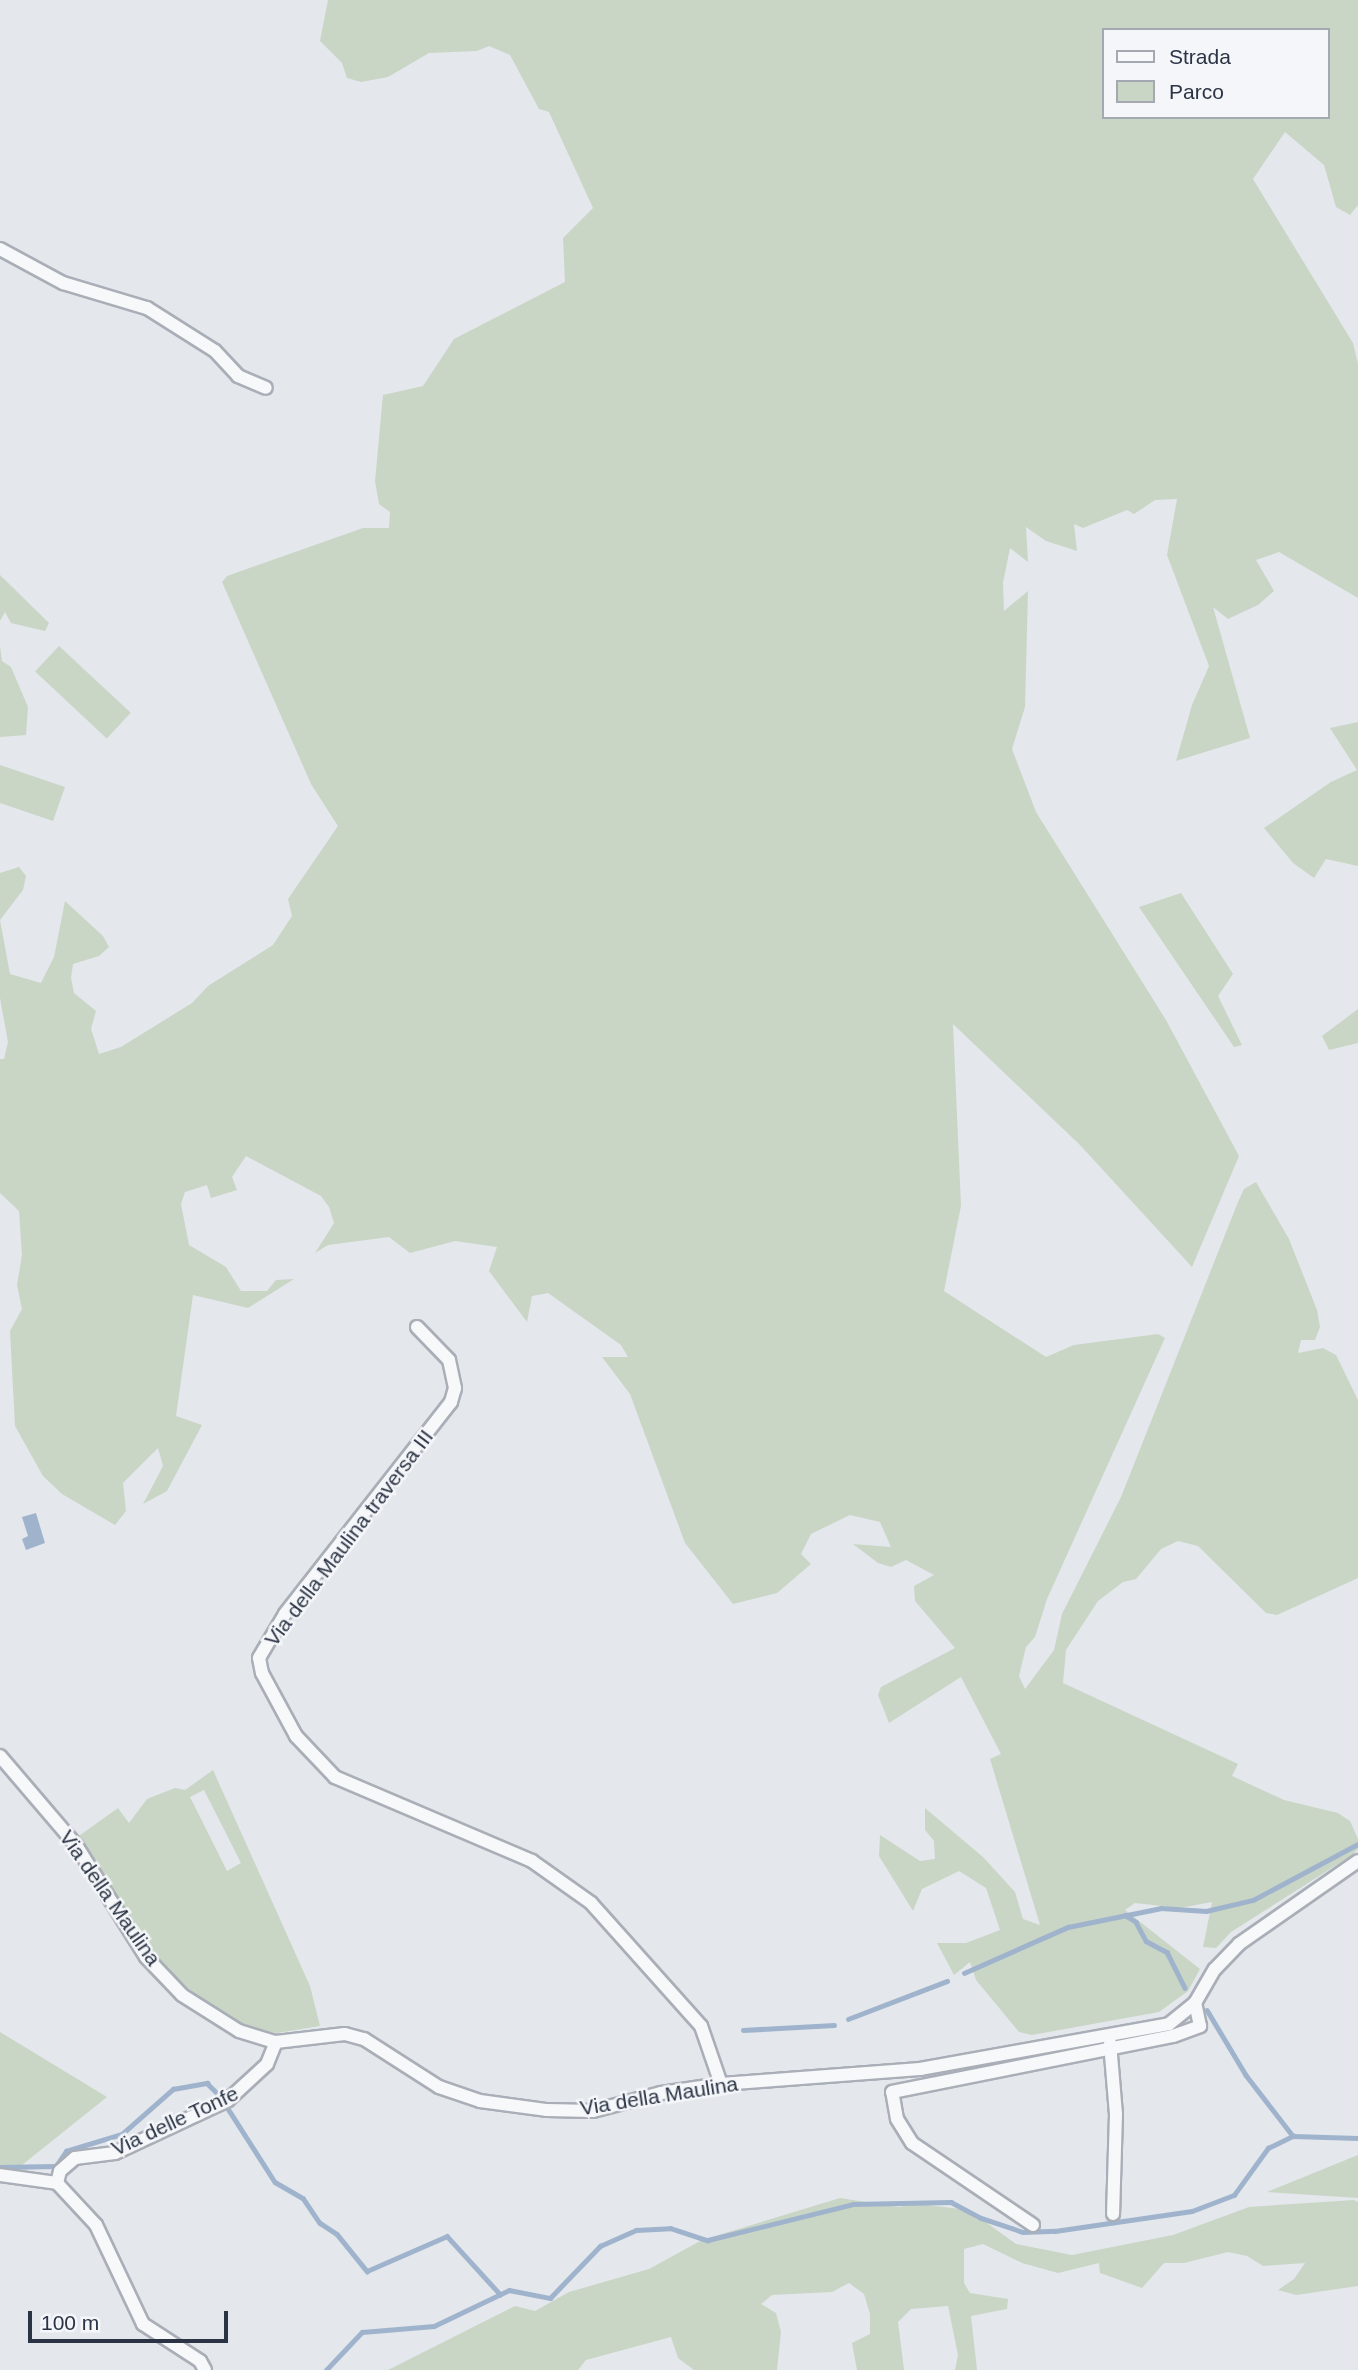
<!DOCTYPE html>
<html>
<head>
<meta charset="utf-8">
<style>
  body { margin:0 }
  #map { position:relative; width:1358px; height:2370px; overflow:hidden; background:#e4e7ec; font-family:Arial,sans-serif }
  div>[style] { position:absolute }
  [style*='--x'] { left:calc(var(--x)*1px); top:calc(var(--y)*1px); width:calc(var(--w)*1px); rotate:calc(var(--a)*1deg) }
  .green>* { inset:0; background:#c9d6c5; transform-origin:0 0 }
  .water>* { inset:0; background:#9fb4cc }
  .stream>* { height:4.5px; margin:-2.25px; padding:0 2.25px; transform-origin:2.25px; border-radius:2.25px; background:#9fb4cc }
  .roads { filter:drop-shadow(2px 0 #a9aeb7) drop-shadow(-2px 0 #a9aeb7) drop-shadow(0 2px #a9aeb7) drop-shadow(0 -2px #a9aeb7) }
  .street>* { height:12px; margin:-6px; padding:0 6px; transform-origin:6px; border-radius:6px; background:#f7f8fa }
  span { translate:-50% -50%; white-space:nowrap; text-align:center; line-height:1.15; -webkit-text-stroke:5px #f4f6f9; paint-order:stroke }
  .street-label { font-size:21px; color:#2b3445 }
  .legend { position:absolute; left:1102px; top:28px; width:228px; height:91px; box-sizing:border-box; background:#f4f6f9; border:2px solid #a4a8b1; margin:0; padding:9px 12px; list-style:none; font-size:21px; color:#2b3445 }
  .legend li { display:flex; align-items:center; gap:14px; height:35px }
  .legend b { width:35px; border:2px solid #a4a8b1 }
  .scale { position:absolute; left:28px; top:2311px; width:200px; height:32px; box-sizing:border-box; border:4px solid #2b3445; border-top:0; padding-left:9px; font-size:21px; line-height:24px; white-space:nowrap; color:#2b3445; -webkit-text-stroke:5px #f4f6f9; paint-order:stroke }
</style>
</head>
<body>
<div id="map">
  <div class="green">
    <div style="clip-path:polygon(evenodd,328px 0,1358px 0,1358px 205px,1350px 215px,1336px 207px,1324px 165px,1285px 132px,1253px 179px,1353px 343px,1358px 364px,1358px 598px,1279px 552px,1256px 560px,1274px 591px,1258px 605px,1228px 619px,1213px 607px,1250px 738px,1176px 761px,1192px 705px,1209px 666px,1167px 555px,1177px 499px,1155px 500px,1134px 514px,1127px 510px,1083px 528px,1074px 524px,1077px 551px,1046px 541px,1026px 527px,1028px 562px,1010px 548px,1003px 583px,1004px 611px,1028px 591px,1025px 707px,1012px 749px,1036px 812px,1166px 1020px,1239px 1156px,1192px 1267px,1080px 1145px,953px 1024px,961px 1206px,944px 1291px,1046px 1357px,1074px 1345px,1158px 1334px,1165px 1338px,1047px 1599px,1035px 1637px,1026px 1647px,1019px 1676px,1025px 1689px,1054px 1650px,1062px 1614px,1121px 1497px,1238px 1202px,1244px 1189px,1256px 1182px,1289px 1239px,1317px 1310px,1320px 1327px,1315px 1340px,1301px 1340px,1298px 1353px,1323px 1348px,1336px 1355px,1358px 1400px,1358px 1578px,1277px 1615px,1266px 1613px,1198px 1546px,1178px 1541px,1161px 1549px,1136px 1579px,1123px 1582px,1098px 1601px,1066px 1650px,1063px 1683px,1238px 1764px,1232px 1776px,1284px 1800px,1338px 1813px,1350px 1821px,1358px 1839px,1358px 1849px,1352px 1855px,1231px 1932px,1216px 1948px,1203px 1947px,1212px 1902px,1180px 1908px,1135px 1903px,1125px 1910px,1200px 1969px,1188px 1991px,1159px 2012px,1032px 2035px,1019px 2032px,976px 1980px,970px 1962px,954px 1975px,937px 1943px,966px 1943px,1000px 1930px,986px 1888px,959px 1871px,922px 1889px,913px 1911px,879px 1856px,880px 1835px,920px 1861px,935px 1859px,934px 1841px,925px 1830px,925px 1808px,983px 1857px,1015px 1892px,1023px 1919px,1040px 1925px,990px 1759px,1001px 1754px,961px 1677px,889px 1723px,878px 1695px,881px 1687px,955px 1648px,915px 1601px,914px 1586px,934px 1575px,906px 1560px,891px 1567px,878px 1563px,853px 1544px,891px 1547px,880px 1522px,850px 1515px,811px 1534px,801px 1554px,811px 1564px,777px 1593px,733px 1604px,685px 1543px,630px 1394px,602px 1357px,628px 1357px,621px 1345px,548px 1293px,532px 1296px,527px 1322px,489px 1271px,497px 1247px,455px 1241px,410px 1253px,389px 1237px,328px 1245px,315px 1253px,334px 1223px,329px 1207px,321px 1196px,246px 1156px,232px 1177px,237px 1190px,211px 1198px,207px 1185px,185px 1192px,181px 1204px,189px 1245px,226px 1267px,241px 1291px,267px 1291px,276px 1280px,294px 1279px,248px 1308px,193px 1295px,176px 1416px,202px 1425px,167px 1491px,143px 1504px,163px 1466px,158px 1448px,123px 1483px,126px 1511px,115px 1525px,62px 1494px,43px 1476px,15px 1426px,10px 1331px,22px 1309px,17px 1285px,22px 1255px,19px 1211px,0 1193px,0 1059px,4px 1059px,8px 1042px,0 998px,0 873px,19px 867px,26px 876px,23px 890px,0 920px,10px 974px,41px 983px,54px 957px,65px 901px,103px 936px,109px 947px,99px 956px,73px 964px,71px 978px,74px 993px,96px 1011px,91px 1029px,99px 1054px,121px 1047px,192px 1003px,208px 986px,273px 945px,292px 916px,288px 899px,338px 826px,311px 784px,222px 582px,227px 576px,363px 528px,389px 528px,390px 512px,379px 504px,375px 481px,383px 395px,423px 386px,454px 339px,565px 282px,563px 238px,593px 208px,549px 112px,539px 109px,510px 55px,489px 46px,477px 51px,429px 53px,388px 77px,361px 82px,347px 78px,342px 63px,320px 41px,328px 0,1104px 30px,1328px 30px,1328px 117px,1104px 117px,1104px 30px)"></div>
    <div style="clip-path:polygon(0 575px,49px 623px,45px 631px,11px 623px,5px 612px,0 621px)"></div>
    <div style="clip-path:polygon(0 646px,2px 661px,11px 667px,28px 707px,26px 735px,0 737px)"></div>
    <div style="left:59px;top:646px;width:98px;height:35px;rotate:43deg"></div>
    <div style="clip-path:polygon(1358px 722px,1358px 866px,1326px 859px,1314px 878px,1293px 863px,1264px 828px,1331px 782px,1357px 770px,1330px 728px)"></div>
    <div style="clip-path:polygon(0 765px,65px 787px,53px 821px,0 803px)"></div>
    <div style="clip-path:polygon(1181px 893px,1233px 974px,1218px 996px,1242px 1045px,1234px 1047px,1139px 907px)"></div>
    <div style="clip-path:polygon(1358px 1009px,1358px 1043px,1329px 1050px,1322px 1036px)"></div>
    <div style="clip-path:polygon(evenodd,213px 1770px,310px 1986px,320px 2026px,277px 2033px,245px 2029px,213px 2008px,165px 1970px,144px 1945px,91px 1854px,76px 1838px,118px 1808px,129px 1823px,147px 1799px,175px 1788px,185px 1790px,213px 1770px,204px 1790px,241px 1863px,227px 1871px,190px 1797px,204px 1790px)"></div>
    <div style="clip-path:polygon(0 2032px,107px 2097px,22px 2165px,0 2168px)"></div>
    <div style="clip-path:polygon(1358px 2155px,1358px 2198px,1267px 2192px)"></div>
    <div style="clip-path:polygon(840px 2198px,898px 2207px,918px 2204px,969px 2210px,1016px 2244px,1072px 2255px,1173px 2235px,1249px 2207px,1354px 2200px,1358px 2202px,1358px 2286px,1296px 2295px,1278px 2290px,1294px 2279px,1305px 2263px,1263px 2266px,1247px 2256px,1228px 2252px,1184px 2263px,1164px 2263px,1142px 2288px,1100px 2273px,1099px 2263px,1058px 2273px,1022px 2263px,983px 2244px,964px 2249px,964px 2283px,970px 2293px,1008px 2299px,1007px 2309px,971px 2316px,977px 2370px,955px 2370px,958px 2355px,948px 2306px,911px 2309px,898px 2322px,904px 2370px,857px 2370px,852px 2343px,870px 2334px,870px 2314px,864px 2294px,849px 2283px,832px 2292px,772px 2295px,761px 2304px,776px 2313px,781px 2332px,777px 2370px,694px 2370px,678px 2358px,671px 2337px,586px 2360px,578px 2370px,388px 2370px,515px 2306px,535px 2311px,569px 2292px,649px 2269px,702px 2240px)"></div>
  </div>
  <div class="water">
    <div style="clip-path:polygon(36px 1513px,45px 1543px,26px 1550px,22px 1539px,28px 1536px,22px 1517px)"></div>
  </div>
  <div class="stream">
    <div style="--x:1125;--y:1915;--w:13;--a:32"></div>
    <div style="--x:1136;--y:1922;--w:21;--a:62"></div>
    <div style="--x:1146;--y:1941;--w:24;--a:28"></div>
    <div style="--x:1167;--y:1952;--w:40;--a:63.4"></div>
    <div style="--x:964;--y:1973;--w:114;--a:-23.9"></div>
    <div style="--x:1068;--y:1927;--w:95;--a:-11.5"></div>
    <div style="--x:1161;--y:1908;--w:45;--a:3.8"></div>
    <div style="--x:1206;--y:1911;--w:48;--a:-13.2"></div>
    <div style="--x:1253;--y:1900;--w:119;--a:-28.1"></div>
    <div style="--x:1207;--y:2010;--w:76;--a:59"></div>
    <div style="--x:1246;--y:2075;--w:77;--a:52.4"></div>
    <div style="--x:848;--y:2019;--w:106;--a:-21"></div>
    <div style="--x:743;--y:2030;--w:91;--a:-3.1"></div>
    <div style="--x:0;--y:2167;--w:56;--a:-1"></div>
    <div style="--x:56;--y:2166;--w:18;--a:-56"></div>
    <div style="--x:66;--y:2151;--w:59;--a:-16.9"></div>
    <div style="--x:122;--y:2134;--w:68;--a:-41.4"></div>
    <div style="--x:173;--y:2089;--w:35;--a:-10"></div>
    <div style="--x:207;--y:2083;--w:18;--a:45"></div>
    <div style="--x:220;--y:2096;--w:102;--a:57.4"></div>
    <div style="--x:275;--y:2182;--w:32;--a:30"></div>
    <div style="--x:303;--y:2198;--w:30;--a:56"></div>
    <div style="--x:320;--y:2223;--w:20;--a:33"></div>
    <div style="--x:337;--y:2234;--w:48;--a:51"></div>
    <div style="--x:367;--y:2271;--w:87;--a:-23.6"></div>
    <div style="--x:447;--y:2236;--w:79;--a:47.6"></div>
    <div style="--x:326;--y:2370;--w:52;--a:-46.5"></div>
    <div style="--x:362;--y:2332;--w:72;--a:-4.8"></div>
    <div style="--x:434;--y:2326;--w:83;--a:-25.6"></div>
    <div style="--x:509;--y:2290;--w:42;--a:11"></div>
    <div style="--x:550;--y:2298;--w:72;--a:-46.1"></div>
    <div style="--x:600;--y:2246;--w:39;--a:-24"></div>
    <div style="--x:636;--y:2230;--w:34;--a:-3"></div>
    <div style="--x:670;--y:2228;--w:40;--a:18"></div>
    <div style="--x:708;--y:2240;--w:149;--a:-13.9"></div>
    <div style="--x:853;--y:2204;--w:98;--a:-1.2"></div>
    <div style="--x:951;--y:2202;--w:34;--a:28"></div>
    <div style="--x:981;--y:2218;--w:44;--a:18.4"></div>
    <div style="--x:1023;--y:2232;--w:32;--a:-2"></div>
    <div style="--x:1055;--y:2231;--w:138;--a:-8.3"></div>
    <div style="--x:1192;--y:2211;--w:45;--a:-20.9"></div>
    <div style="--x:1234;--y:2195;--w:58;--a:-54.1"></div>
    <div style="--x:1268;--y:2148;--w:28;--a:-26"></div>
    <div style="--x:1293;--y:2136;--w:65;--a:1.8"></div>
  </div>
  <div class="roads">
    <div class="street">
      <div style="--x:0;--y:249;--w:72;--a:28.4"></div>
      <div style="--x:63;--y:283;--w:88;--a:16.6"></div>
      <div style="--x:147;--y:308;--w:80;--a:32.3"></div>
      <div style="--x:215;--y:351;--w:34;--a:47"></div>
      <div style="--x:238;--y:376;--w:30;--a:23"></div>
      <div style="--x:417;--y:1327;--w:46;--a:45.9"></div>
      <div style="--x:449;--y:1360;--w:29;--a:78"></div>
      <div style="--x:455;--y:1388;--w:15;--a:106"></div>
      <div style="--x:451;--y:1402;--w:269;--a:128.1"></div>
      <div style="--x:285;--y:1614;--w:51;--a:120.6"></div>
      <div style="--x:259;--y:1658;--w:15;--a:79"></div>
      <div style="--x:262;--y:1673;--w:72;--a:61.6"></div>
      <div style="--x:296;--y:1736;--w:57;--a:46.4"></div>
      <div style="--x:335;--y:1777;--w:214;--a:23.1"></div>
      <div style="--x:532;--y:1861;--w:72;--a:35.4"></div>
      <div style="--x:591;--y:1903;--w:165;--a:48.2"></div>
      <div style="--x:701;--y:2026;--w:61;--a:71"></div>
      <div style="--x:0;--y:1756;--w:117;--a:49.5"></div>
      <div style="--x:76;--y:1845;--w:132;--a:58"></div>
      <div style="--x:146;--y:1957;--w:52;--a:46.5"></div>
      <div style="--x:182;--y:1995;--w:67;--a:32.3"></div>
      <div style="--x:239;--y:2031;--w:39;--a:17"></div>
      <div style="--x:276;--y:2042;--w:69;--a:-6.6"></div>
      <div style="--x:345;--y:2034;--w:20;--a:15"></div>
      <div style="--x:364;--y:2039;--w:89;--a:32.6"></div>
      <div style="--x:439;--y:2087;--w:43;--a:18.9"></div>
      <div style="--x:480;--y:2101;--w:68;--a:7.7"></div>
      <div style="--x:547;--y:2110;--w:46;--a:1.2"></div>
      <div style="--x:593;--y:2111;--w:70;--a:-14.8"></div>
      <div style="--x:661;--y:2093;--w:61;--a:-8.5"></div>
      <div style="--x:721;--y:2084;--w:200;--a:-4.3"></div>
      <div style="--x:920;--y:2069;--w:253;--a:-10.2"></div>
      <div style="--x:1169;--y:2024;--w:33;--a:-39"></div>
      <div style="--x:1195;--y:2003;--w:39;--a:-60"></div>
      <div style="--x:1215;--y:1969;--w:35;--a:-46"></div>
      <div style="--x:1239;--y:1944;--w:145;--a:-34.9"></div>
      <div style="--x:1110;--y:2043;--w:71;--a:85.2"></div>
      <div style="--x:1116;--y:2114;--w:100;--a:91.7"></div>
      <div style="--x:0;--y:2175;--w:58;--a:8"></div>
      <div style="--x:1033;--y:2225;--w:146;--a:-145.9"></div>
      <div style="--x:912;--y:2143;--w:28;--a:-122"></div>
      <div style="--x:897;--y:2119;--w:27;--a:-100"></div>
      <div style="--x:892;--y:2092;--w:287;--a:-11.3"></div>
      <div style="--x:1173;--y:2036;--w:29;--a:-20"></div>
      <div style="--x:1200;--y:2026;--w:24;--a:-102"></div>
      <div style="--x:205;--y:2370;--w:10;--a:-119"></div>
      <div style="--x:200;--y:2361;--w:68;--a:-147"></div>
      <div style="--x:143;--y:2324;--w:110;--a:-115.4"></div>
      <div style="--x:96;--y:2225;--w:57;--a:-132.9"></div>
      <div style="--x:57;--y:2183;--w:12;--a:-76"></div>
      <div style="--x:60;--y:2171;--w:20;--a:-41"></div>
      <div style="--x:75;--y:2158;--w:40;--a:-7.1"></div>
      <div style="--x:115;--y:2153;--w:125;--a:-25.1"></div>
      <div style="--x:228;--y:2100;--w:53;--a:-42.7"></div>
      <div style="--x:267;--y:2064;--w:24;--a:-68"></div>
    </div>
  </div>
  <div class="street-label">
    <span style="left:349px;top:1538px;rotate:-53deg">Via della Maulina traversa III</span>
    <span style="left:110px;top:1898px;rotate:55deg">Via della Maulina</span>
    <span style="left:659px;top:2096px;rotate:-9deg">Via della Maulina</span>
    <span style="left:175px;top:2121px;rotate:-25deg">Via delle Tonfe</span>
  </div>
  <ul class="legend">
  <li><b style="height:9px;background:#f7f8fa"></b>Strada</li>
  <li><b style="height:19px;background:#c9d6c5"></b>Parco</li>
  </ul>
  <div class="scale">100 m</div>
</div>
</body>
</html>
